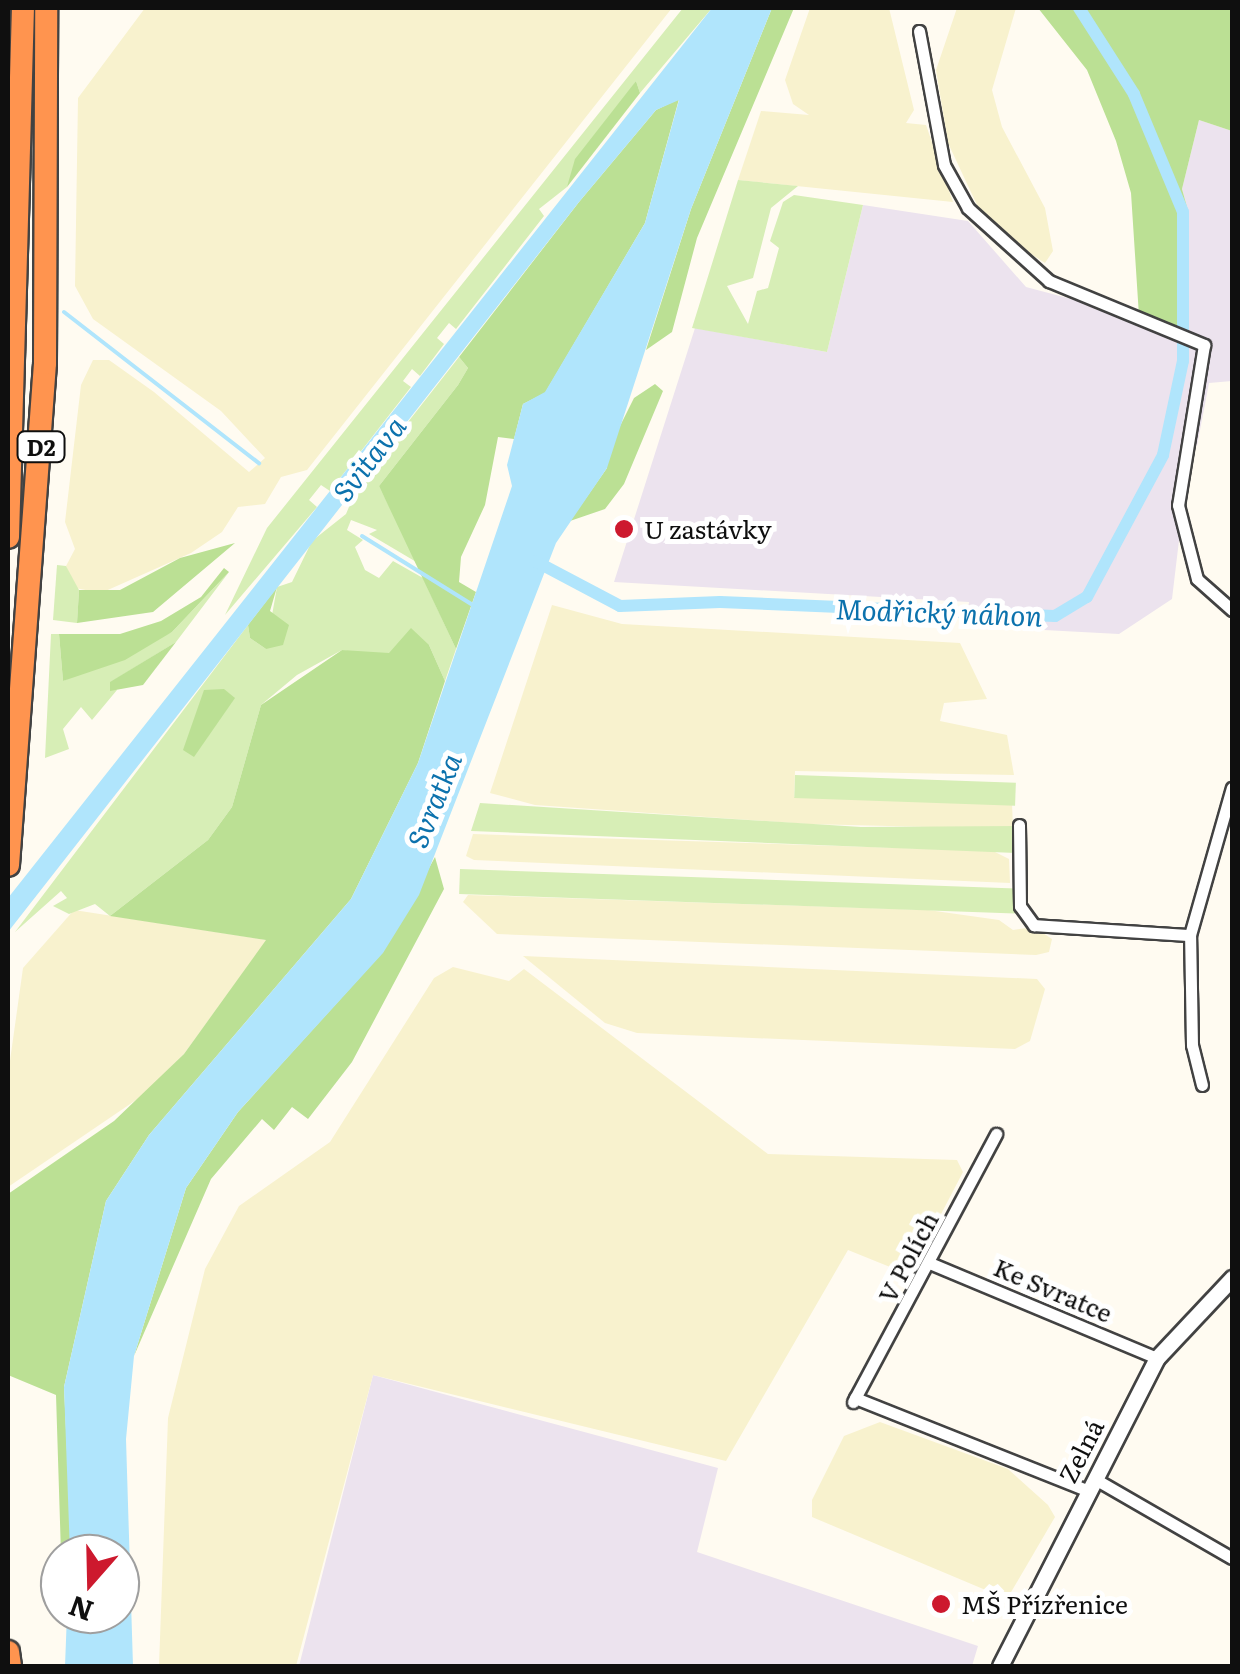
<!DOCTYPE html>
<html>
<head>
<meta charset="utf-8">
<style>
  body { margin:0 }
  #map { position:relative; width:1240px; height:1674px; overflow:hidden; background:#fffbf1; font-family:Literata,serif }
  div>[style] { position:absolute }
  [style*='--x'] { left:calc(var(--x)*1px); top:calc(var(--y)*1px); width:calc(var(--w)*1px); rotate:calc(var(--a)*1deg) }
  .industrial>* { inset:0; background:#ece3ee }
  .farmland>* { inset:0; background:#f8f2ce }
  .green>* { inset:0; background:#d7eeb6; transform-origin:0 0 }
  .forest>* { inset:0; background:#bbe094 }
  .water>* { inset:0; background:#b0e5fc }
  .stream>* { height:4px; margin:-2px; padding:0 2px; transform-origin:2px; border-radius:2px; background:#b0e5fc }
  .canal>* { height:12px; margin:-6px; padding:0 6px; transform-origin:6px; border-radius:6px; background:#b0e5fc }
  .roads { filter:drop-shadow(2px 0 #424242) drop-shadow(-2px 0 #424242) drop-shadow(0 2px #424242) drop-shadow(0 -2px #424242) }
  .minor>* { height:11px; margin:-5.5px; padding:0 5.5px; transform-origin:5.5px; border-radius:5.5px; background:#fff }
  .tertiary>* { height:15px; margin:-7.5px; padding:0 7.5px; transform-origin:7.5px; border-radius:7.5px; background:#fff }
  .motorway>* { height:22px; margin:-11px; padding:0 11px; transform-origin:11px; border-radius:11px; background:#ff944f }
  .dots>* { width:28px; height:28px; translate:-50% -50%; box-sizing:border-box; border:5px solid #fff; border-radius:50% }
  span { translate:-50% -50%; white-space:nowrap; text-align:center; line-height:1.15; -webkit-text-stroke:10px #fff; paint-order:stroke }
  .shield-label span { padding:2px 8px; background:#fff; border:2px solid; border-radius:8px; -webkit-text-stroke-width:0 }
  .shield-label { font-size:22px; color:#0f0f0f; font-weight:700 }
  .poi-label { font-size:25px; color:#0f0f0f }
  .left { translate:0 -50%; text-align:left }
  .street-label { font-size:25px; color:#0f0f0f }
  .water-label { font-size:28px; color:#0c72ad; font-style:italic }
  .frame { position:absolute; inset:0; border:10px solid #0f0f0f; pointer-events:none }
  .north { position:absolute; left:40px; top:1534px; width:100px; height:100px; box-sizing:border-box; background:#fff; border:2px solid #9f9f9f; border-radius:50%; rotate:200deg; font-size:28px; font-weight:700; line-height:40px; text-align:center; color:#0f0f0f }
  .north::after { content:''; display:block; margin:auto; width:35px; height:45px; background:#cd192e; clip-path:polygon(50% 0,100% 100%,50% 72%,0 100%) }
</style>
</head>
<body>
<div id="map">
  <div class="industrial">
    <div style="clip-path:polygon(1199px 120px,1232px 131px,1232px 381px,1209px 383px,1197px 446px,1191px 440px,1172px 599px,1119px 634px,966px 626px,969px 602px,614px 582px,695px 328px,827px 352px,863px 205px,968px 221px,1026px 287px,1188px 330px,1189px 214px,1182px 189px)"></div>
    <div style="clip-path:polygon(373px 1375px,718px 1468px,697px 1552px,978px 1646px,972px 1666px,299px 1666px)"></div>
  </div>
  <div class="farmland">
    <div style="clip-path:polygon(145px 8px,672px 8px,307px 470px,281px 477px,265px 504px,238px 507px,222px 532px,191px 553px,101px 593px,75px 588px,66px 566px,75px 549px,65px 522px,81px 385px,93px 360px,109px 360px,154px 392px,249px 472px,265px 458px,221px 411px,93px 319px,75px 286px,78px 98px)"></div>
    <div style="clip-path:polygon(810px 8px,889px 8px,914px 110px,906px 123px,926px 125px,953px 202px,738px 180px,761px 111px,809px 115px,793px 104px,785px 80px)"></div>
    <div style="clip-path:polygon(957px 8px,1016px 8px,992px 90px,1002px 127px,1045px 208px,1053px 251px,1045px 263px,1006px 238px,977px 205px,948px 143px,936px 70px)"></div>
    <div style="clip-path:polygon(552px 605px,622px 624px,960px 643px,987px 699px,944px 703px,940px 721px,1007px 735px,1014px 775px,795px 771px,794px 797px,1012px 803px,1013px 829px,807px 824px,535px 805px,490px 793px)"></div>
    <div style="clip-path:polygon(473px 834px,993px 851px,1009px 859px,1010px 883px,474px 860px,466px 856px)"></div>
    <div style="clip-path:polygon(468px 895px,928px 910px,999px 920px,1013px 930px,1034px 927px,1052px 939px,1049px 952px,1036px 955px,497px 934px,463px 902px)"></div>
    <div style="clip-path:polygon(74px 910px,267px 940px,184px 1054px,142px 1096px,8px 1187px,8px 1075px,23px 968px)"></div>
    <div style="clip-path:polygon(523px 956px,1037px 979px,1045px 989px,1030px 1041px,1015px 1049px,637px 1033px,605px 1023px)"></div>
    <div style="clip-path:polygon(453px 967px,509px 981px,524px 969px,768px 1154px,957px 1160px,963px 1172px,915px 1264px,895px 1269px,848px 1250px,726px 1461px,373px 1375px,296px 1666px,159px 1666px,168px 1418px,205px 1269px,239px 1206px,330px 1142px,434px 978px)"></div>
    <div style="clip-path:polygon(880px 1422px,1008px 1469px,1048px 1505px,1055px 1517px,1007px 1599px,812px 1517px,812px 1500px,844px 1436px)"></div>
  </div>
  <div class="green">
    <div style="clip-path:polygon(683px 8px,712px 8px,640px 93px,636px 81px,567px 187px,539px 209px,544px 216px,456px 329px,449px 323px,437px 338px,444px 344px,420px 376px,412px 369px,403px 381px,411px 387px,330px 491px,321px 485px,309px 500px,317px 507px,225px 615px,267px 528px)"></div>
    <div style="clip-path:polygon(738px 180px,798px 186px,771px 208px,753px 278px,727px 286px,748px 324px,757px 291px,768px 288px,779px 248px,770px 241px,783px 202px,794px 195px,863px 205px,827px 352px,692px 328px)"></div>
    <div style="clip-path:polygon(459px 357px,468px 368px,458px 385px,379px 486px,418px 563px,369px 534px,377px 530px,351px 520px,347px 530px,363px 540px,355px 547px,365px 570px,379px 578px,393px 561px,423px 578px,456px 649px,445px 681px,429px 645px,375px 656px,342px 650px,297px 675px,261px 705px,232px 807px,208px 840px,110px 916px,95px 904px,69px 914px,53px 906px,67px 898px,61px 891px,15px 932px,248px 625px,250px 638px,266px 649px,277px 587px,292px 582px,312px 541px,346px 514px,357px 488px,370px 470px,378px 472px,379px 459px)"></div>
    <div style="clip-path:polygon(57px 565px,66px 566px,79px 590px,77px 623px,53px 620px)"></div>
    <div style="clip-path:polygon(229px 572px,176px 642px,111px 682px,117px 690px,92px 720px,81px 707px,63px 729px,69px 749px,45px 758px,51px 634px,59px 634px,63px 681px,172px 632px)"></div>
    <div style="left:795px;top:775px;width:221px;height:23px;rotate:2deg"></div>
    <div style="clip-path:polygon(480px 803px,861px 827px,1016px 826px,1016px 853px,471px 831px)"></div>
    <div style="left:460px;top:869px;width:556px;height:25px;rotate:2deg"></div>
  </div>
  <div class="forest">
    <div style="clip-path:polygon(772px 8px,794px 8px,697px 238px,672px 332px,646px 350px,691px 209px)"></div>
    <div style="clip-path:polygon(1038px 8px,1232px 8px,1232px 131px,1199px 120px,1182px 189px,1189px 214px,1188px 330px,1139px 316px,1131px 193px,1116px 141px,1087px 70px)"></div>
    <div style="clip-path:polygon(636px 81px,640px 93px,567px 187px,575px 159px)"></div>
    <div style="clip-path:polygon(679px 99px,645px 223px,545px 393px,523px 404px,514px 439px,498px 437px,485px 505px,461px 557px,459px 582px,476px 592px,456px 649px,379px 486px,458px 385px,468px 368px,459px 357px,579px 202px,656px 110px)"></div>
    <div style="clip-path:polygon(655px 384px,663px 391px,624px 484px,605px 509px,570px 521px,607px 468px,604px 458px,634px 398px)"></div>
    <div style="clip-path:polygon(235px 543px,153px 612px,77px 623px,79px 590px,120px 590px,180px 558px)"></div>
    <div style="clip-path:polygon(224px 568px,229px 572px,172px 632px,125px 660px,63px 681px,59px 634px,120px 634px,161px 621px,201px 597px)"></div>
    <div style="clip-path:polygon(277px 587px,270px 611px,289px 625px,283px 645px,266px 649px,250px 638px,248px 625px)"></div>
    <div style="clip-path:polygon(411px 628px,429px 645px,445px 681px,418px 763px,351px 899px,149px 1135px,106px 1201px,64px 1387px,71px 1537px,70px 1554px,61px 1554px,56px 1395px,8px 1375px,8px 1194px,114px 1121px,184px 1054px,266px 940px,110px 916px,208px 840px,232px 807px,261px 705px,342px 650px,389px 653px)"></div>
    <div style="clip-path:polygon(176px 642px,143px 685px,110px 691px,110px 682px)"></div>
    <div style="clip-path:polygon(224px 689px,235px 698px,194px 757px,183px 750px,204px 690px)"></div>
    <div style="clip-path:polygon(435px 857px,444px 889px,352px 1062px,308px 1119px,292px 1107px,274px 1130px,262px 1119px,211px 1179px,134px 1356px,186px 1188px,238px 1112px,383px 952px)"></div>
  </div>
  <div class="water">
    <div style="clip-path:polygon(712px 8px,772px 8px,691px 209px,607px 468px,556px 543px,419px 895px,383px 953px,238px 1112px,186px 1188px,134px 1356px,126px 1439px,133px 1666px,65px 1666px,67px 1614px,120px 1614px,120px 1554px,70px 1554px,64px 1387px,106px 1201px,149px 1135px,351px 899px,418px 763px,512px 486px,507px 465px,523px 404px,545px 392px,645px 223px,679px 100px,656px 110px,579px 202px,8px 932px,8px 898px)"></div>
  </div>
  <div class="stream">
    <div style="--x:64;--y:312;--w:247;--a:37.8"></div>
    <div style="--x:362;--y:536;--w:131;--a:31.9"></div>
  </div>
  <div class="canal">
    <div style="--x:535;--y:561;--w:96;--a:27.9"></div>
    <div style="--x:620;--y:606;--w:100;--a:-2.3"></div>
    <div style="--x:720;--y:602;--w:335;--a:2.4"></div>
    <div style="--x:1055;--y:616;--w:37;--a:-31"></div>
    <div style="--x:1087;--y:597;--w:161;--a:-61.8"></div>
    <div style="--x:1163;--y:455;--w:96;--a:-78"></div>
    <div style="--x:1183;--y:361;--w:149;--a:-90"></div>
    <div style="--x:1183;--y:212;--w:128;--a:-112.6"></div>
    <div style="--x:1134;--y:94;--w:102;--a:-122.6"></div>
  </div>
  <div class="roads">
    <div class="minor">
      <div style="--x:919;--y:31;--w:136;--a:79.4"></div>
      <div style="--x:944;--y:165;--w:49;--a:60.8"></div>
      <div style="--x:968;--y:208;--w:109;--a:42"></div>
      <div style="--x:1049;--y:281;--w:168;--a:22.4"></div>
      <div style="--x:1204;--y:345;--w:162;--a:99.2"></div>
      <div style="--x:1178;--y:505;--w:76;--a:75.6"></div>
      <div style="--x:1197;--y:579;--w:47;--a:41.5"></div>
      <div style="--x:1019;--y:825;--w:81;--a:89.3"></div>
      <div style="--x:1020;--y:906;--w:24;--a:54"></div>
      <div style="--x:1034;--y:925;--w:156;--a:3.7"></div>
      <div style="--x:1202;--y:1085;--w:41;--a:-104"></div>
      <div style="--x:1192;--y:1045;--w:110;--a:-91"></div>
      <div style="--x:1190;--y:935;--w:153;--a:-74.1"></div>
      <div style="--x:932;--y:1264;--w:244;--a:22.7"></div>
      <div style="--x:855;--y:1398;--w:252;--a:21.7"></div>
      <div style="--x:853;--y:1402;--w:304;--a:-61.9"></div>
      <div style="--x:1095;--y:1479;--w:158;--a:30"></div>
    </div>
    <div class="tertiary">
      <div style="--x:1000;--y:1666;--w:346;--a:-63"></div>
      <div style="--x:1157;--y:1358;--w:110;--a:-46.8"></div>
    </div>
    <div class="motorway">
      <div style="--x:8;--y:537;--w:529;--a:-88.38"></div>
      <div style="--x:8;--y:865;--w:503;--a:-85.78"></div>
      <div style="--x:45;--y:363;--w:355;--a:-89.8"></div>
      <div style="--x:8;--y:1652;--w:14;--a:82"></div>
    </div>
  </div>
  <div class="dots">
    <div style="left:624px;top:529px;background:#cd192e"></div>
    <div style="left:941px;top:1604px;background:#cd192e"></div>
  </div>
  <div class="shield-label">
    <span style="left:41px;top:447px">D2</span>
  </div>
  <div class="poi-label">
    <span class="left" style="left:644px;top:529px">U zastávky</span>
    <span class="left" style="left:961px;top:1604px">MŠ Přízřenice</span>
  </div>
  <div class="street-label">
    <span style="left:908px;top:1257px;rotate:-62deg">V Polích</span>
    <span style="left:1053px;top:1290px;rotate:23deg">Ke Svratce</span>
    <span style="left:1081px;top:1451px;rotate:-63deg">Zelná</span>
  </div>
  <div class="water-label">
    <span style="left:368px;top:458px;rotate:-52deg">Svitava</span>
    <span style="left:939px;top:611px;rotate:2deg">Modřický náhon</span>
    <span style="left:433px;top:800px;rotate:-68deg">Svratka</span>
  </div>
  <div class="frame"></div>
  <div class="north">N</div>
</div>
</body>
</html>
